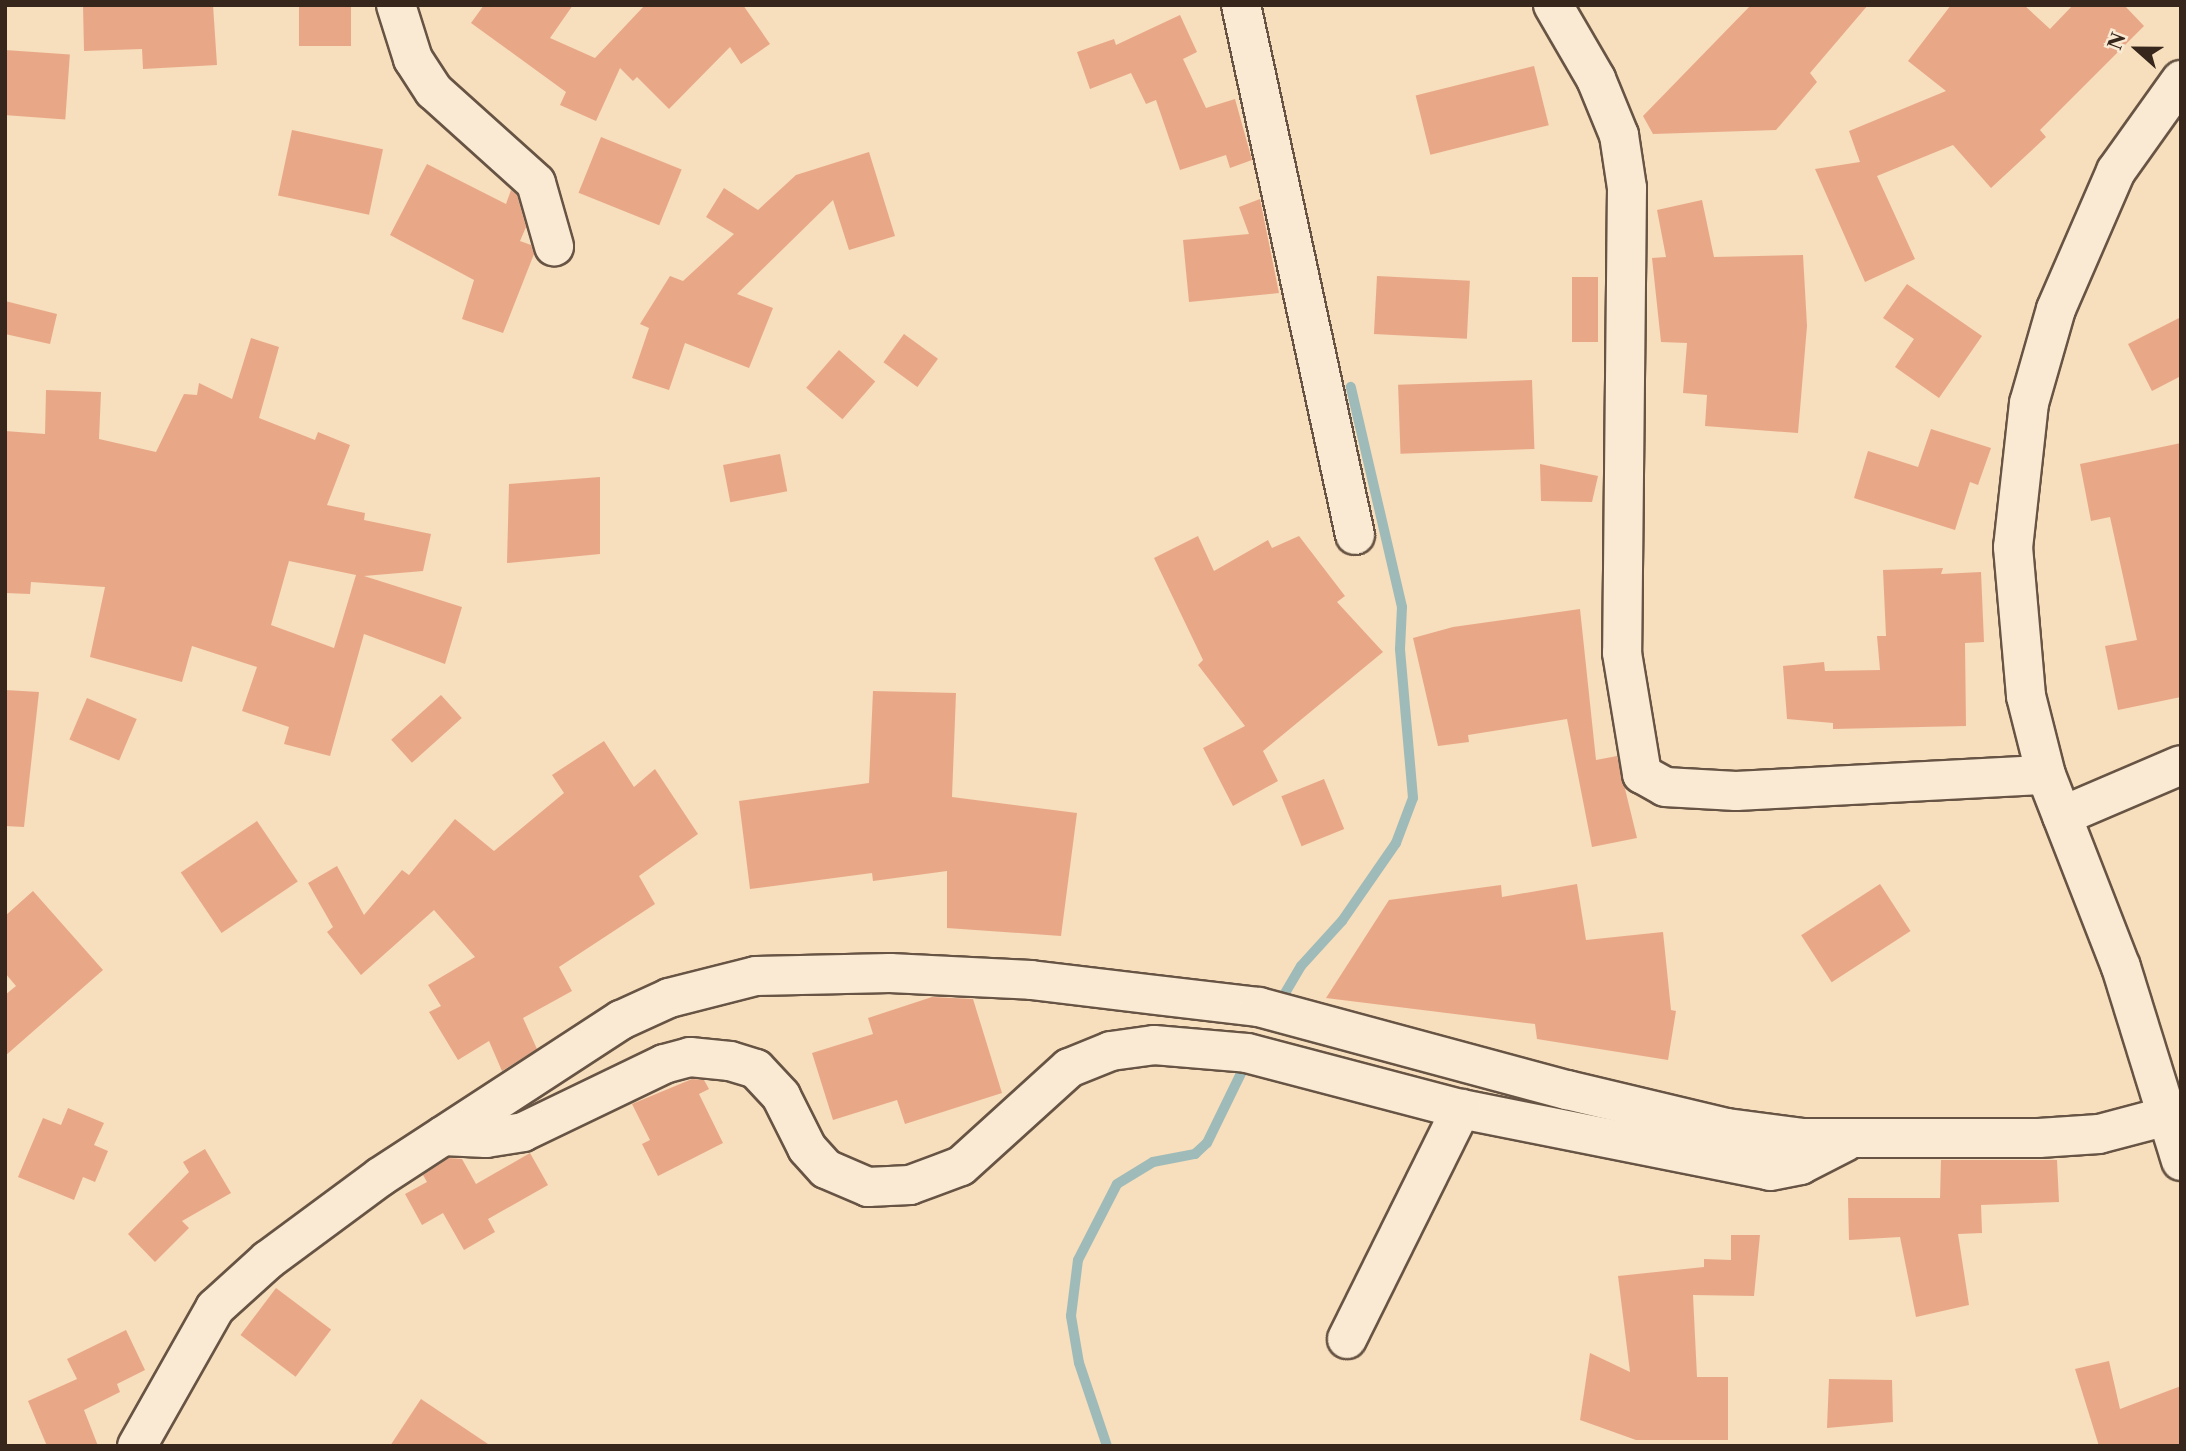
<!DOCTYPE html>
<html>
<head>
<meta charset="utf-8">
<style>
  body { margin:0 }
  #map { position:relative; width:2186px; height:1451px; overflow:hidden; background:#f7debc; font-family:"Libre Caslon Text",serif }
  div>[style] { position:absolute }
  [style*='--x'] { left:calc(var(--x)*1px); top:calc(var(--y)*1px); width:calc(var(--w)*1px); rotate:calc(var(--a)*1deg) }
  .stream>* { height:10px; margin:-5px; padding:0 5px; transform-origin:5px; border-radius:5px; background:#9fbbb9 }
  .building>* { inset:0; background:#e8a888; transform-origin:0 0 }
  .roads { filter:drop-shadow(2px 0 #675444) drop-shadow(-2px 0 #675444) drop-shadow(0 2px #675444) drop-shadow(0 -2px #675444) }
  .minor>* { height:38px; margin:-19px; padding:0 19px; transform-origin:19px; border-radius:19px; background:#faead3 }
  span { translate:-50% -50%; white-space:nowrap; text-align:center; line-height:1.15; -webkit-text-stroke:6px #faead3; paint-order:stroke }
  .frame { position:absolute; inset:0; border:7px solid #37261c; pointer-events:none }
  .north { position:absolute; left:2102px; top:14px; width:70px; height:70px; -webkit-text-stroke:5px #faead3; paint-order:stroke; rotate:291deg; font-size:19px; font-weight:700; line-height:28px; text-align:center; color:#37261c }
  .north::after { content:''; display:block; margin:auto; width:24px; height:32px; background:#37261c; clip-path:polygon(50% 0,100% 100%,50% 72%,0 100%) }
</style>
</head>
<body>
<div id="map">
  <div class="stream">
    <div style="--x:1278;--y:1005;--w:45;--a:-59.5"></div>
    <div style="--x:1301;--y:966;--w:61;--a:-47.7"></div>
    <div style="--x:1342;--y:921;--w:95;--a:-55.3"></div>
    <div style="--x:1396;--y:843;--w:48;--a:-69.3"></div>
    <div style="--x:1413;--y:798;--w:150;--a:-95"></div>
    <div style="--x:1400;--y:649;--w:42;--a:-87.3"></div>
    <div style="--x:1402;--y:607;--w:226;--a:-103.1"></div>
    <div style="--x:1107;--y:1446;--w:88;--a:-108.6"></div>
    <div style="--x:1079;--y:1363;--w:48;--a:-99.7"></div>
    <div style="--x:1071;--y:1316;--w:56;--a:-82.9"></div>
    <div style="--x:1078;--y:1260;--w:85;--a:-62.8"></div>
    <div style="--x:1117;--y:1184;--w:42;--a:-31.4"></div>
    <div style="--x:1153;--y:1162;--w:43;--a:-10.8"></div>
    <div style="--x:1195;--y:1154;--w:16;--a:-43"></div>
    <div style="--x:1207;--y:1143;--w:91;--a:-64"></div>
  </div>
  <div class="building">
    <div style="clip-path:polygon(83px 5px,213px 5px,217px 65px,143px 69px,142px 49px,84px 51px)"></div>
    <div style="left:299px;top:5px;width:52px;height:41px"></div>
    <div style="clip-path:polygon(484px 5px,573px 5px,550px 38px,595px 58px,645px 5px,743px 5px,770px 44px,741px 64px,730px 47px,669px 109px,637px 77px,633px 81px,620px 68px,596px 121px,560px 105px,566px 92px,471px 23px)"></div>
    <div style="clip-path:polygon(1751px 5px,1868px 5px,1810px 73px,1817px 82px,1776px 130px,1653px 134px,1643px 116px)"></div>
    <div style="clip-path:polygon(1951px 5px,2024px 5px,2050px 29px,2073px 5px,2124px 5px,2144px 26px,2040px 130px,2046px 137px,1991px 188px,1953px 145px,1877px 176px,1915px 259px,1865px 282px,1815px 169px,1860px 162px,1849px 131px,1946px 91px,1908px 61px)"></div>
    <div style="clip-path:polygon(1180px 15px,1197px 52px,1183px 59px,1206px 108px,1235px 99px,1252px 160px,1230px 168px,1226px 155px,1180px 170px,1156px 100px,1146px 104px,1131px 73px,1090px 89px,1077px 52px,1114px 39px,1116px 45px)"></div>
    <div style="left:5px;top:50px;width:65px;height:65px;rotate:4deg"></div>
    <div style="left:1534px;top:66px;width:61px;height:122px;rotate:76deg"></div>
    <div style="left:292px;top:130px;width:93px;height:67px;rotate:12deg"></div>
    <div style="left:601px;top:137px;width:87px;height:60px;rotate:22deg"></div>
    <div style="clip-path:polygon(869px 152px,895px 236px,849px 250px,833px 200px,737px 294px,773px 308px,749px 368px,685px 343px,669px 390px,632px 378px,649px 328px,640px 324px,670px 276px,683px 281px,734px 234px,706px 217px,724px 188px,758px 210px,796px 175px)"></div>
    <div style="clip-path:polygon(427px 164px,506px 204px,511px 190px,517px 195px,526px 227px,520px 241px,531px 245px,534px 254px,503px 333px,462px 319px,474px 280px,390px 235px)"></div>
    <div style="clip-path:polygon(1260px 199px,1279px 293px,1189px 302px,1183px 240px,1249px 234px,1239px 207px)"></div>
    <div style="clip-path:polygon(1702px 200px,1714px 257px,1803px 255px,1807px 326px,1798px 433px,1705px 426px,1707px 395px,1683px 393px,1687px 343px,1661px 342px,1652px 258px,1666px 257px,1657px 210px)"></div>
    <div style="left:1377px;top:276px;width:93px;height:58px;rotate:3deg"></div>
    <div style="left:1598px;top:277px;width:65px;height:26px;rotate:90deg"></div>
    <div style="clip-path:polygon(1907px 284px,1982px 336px,1939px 398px,1895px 367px,1914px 339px,1883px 318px)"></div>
    <div style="clip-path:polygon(5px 301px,57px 314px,50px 344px,5px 334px)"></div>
    <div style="clip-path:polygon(2181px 317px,2181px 376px,2152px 391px,2128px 344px)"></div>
    <div style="left:904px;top:334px;width:42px;height:35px;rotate:36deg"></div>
    <div style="clip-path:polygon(evenodd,251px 338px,279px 347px,259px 418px,315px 440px,318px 432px,350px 445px,327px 505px,365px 513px,364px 520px,431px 534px,423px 571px,364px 576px,462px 607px,445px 664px,364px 634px,330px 756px,284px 744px,289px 727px,242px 711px,257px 667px,192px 646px,182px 682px,90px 657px,105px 587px,31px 582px,30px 594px,5px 593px,5px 431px,45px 434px,46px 390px,101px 392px,99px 439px,156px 452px,184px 394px,197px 395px,199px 383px,232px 399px,251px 338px,289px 561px,356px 575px,334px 648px,271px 625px,289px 561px)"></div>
    <div style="left:839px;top:350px;width:48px;height:50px;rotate:41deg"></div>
    <div style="left:1532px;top:380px;width:69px;height:134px;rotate:88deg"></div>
    <div style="clip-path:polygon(1931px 429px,1991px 448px,1978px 485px,1970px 482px,1955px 530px,1854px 498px,1868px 451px,1918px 467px)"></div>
    <div style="clip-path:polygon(2181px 443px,2181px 697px,2118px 710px,2105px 646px,2137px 640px,2110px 517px,2091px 521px,2080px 464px)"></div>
    <div style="left:780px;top:454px;width:38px;height:58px;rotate:79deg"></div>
    <div style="clip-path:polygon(1540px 464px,1598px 476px,1592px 502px,1541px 501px)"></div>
    <div style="clip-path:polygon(600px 477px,600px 554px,507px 563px,509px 484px)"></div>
    <div style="clip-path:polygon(1198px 536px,1214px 571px,1268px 540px,1272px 548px,1299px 536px,1345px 596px,1337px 602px,1383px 652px,1263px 751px,1278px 781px,1233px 806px,1203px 748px,1245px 726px,1198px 665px,1203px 660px,1154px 558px)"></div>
    <div style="clip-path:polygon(1943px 568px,1941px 574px,1981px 572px,1984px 642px,1965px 643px,1966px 726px,1833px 729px,1833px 723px,1787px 719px,1783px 666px,1824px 662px,1825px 671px,1880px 670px,1877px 636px,1886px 636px,1883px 570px)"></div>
    <div style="clip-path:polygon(1580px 609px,1596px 760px,1617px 756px,1637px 838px,1592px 847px,1567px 719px,1468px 735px,1469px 742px,1438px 746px,1413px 638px,1453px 627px)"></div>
    <div style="clip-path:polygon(5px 690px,39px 692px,24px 827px,5px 826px)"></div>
    <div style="clip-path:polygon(873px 691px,956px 693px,952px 797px,1077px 813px,1061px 936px,947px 928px,947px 871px,873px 881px,872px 873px,750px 889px,739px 801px,869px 783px)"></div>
    <div style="left:441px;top:695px;width:31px;height:67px;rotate:48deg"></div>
    <div style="left:87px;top:698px;width:54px;height:45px;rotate:23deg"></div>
    <div style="clip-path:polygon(604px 741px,634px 787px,655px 769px,698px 834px,639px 876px,655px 904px,559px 967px,572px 991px,523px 1018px,537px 1049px,502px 1071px,489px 1041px,458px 1060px,429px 1012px,441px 1006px,428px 985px,475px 957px,434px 910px,361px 975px,327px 932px,333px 927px,308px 883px,337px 866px,364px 915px,402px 870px,409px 875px,455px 819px,494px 851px,564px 793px,552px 775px)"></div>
    <div style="left:1324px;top:779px;width:54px;height:46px;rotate:68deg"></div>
    <div style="left:257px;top:821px;width:73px;height:92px;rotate:56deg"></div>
    <div style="clip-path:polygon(1577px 884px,1586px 940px,1663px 932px,1671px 1010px,1676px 1011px,1668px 1060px,1537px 1039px,1535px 1024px,1326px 998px,1389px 900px,1501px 885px,1502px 897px)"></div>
    <div style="left:1880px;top:884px;width:56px;height:94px;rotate:57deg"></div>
    <div style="clip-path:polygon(33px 891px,103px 970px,5px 1056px,5px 995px,16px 986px,5px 973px,5px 916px)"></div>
    <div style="clip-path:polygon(932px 997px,973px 999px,1002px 1093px,905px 1124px,897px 1100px,833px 1120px,812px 1053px,873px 1034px,868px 1018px)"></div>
    <div style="clip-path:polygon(692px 1079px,704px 1080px,709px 1089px,699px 1094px,723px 1143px,658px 1176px,642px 1144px,650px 1140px,632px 1104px)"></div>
    <div style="clip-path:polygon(68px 1108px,104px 1123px,94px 1145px,108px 1151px,95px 1182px,83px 1177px,74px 1200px,18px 1177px,43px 1118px,61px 1125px)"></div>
    <div style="clip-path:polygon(205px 1149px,231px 1193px,182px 1221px,189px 1228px,155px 1262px,128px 1234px,189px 1172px,183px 1162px)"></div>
    <div style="clip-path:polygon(530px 1153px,548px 1185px,488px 1219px,495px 1232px,464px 1250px,443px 1213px,422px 1225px,405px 1194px,427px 1182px,423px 1175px,449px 1158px,462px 1159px,476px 1184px)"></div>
    <div style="clip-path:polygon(1941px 1160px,2057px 1160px,2059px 1202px,1981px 1205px,1982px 1233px,1958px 1234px,1969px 1305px,1916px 1317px,1900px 1237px,1849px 1240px,1848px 1198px,1940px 1198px)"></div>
    <div style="clip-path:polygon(1731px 1235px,1760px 1235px,1754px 1296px,1693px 1295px,1697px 1377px,1728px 1377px,1728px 1440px,1636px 1440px,1580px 1420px,1590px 1353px,1630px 1372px,1618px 1276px,1704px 1267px,1704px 1259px,1731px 1260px)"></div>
    <div style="left:276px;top:1288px;width:69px;height:59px;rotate:37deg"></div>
    <div style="clip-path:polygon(126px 1330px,145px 1370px,117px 1384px,120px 1392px,84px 1410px,98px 1446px,47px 1446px,28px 1401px,77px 1379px,67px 1359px)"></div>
    <div style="clip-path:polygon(2109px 1361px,2120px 1409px,2181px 1386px,2181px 1446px,2099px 1446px,2075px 1369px)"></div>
    <div style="clip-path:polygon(1829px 1379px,1892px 1380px,1893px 1422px,1827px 1428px)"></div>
    <div style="clip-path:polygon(421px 1399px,491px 1446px,390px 1446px)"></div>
  </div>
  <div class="roads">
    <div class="minor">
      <div style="--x:396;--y:5;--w:57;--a:72.5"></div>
      <div style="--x:413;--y:59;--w:38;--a:57"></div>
      <div style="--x:434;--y:91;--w:137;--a:42"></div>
      <div style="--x:536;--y:183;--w:66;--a:74.1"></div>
      <div style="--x:1241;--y:5;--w:542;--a:77.86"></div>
      <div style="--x:1553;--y:5;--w:86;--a:59.8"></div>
      <div style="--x:1596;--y:79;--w:61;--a:67.7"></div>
      <div style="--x:1619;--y:135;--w:54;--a:81.4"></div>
      <div style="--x:1627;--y:188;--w:465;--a:90.6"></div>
      <div style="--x:1622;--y:653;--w:123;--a:80.6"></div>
      <div style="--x:1642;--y:774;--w:26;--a:29"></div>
      <div style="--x:1665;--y:787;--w:71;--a:3.2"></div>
      <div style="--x:1736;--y:791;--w:310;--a:-3"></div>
      <div style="--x:2181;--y:80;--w:112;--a:125.5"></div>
      <div style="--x:2116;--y:171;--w:150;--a:113.5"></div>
      <div style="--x:2056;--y:309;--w:98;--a:106"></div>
      <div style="--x:2029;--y:403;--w:145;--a:96.3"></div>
      <div style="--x:2013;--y:547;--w:150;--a:85"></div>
      <div style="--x:2026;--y:696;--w:81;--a:75.8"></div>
      <div style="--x:2046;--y:775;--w:206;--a:68.7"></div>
      <div style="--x:2121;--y:967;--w:203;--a:72.8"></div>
      <div style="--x:2062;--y:816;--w:129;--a:-23.2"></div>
      <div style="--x:443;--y:1136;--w:43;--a:2.7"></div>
      <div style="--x:486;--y:1138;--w:37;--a:-9"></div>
      <div style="--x:523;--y:1132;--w:157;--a:-25.7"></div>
      <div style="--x:664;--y:1064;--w:27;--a:-15"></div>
      <div style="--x:690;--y:1057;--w:40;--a:5.7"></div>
      <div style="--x:730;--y:1061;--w:27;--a:17"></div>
      <div style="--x:756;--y:1069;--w:37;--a:47"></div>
      <div style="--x:781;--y:1096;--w:58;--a:63.4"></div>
      <div style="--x:807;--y:1148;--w:28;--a:48"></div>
      <div style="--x:826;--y:1169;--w:46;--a:23.2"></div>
      <div style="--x:868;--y:1187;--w:42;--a:-2.7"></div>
      <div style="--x:910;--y:1185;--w:54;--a:-20.4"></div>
      <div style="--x:961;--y:1166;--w:146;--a:-42.2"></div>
      <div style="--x:1069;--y:1068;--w:45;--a:-22"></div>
      <div style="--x:1111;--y:1051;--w:43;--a:-7.9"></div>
      <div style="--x:1154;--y:1045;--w:93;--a:4.9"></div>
      <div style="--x:1247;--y:1053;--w:221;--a:14.7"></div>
      <div style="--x:1461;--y:1109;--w:315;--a:11.3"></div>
      <div style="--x:1770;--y:1171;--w:31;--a:-11"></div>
      <div style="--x:1800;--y:1165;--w:51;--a:-27.1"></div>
      <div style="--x:1347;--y:1339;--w:257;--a:-63.6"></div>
      <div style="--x:137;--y:1446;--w:159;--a:-60.5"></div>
      <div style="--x:215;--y:1308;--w:72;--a:-42.2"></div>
      <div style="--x:268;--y:1260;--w:139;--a:-36.5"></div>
      <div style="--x:380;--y:1177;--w:288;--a:-33.1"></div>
      <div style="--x:621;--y:1020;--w:53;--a:-24.6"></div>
      <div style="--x:669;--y:998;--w:90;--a:-14.2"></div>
      <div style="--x:756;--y:976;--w:134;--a:-1.3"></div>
      <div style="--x:890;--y:973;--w:141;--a:2.8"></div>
      <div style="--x:1031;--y:980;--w:230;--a:6.8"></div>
      <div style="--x:1259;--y:1007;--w:319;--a:15.1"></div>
      <div style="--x:1567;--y:1090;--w:164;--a:13.4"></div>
      <div style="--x:1727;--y:1128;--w:77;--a:7.5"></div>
      <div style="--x:1803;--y:1138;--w:236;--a:0"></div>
      <div style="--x:2039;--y:1138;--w:60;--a:-3.8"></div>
      <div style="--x:2099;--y:1134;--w:70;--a:-14.8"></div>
    </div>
  </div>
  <div class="frame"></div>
  <div class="north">N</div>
</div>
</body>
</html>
